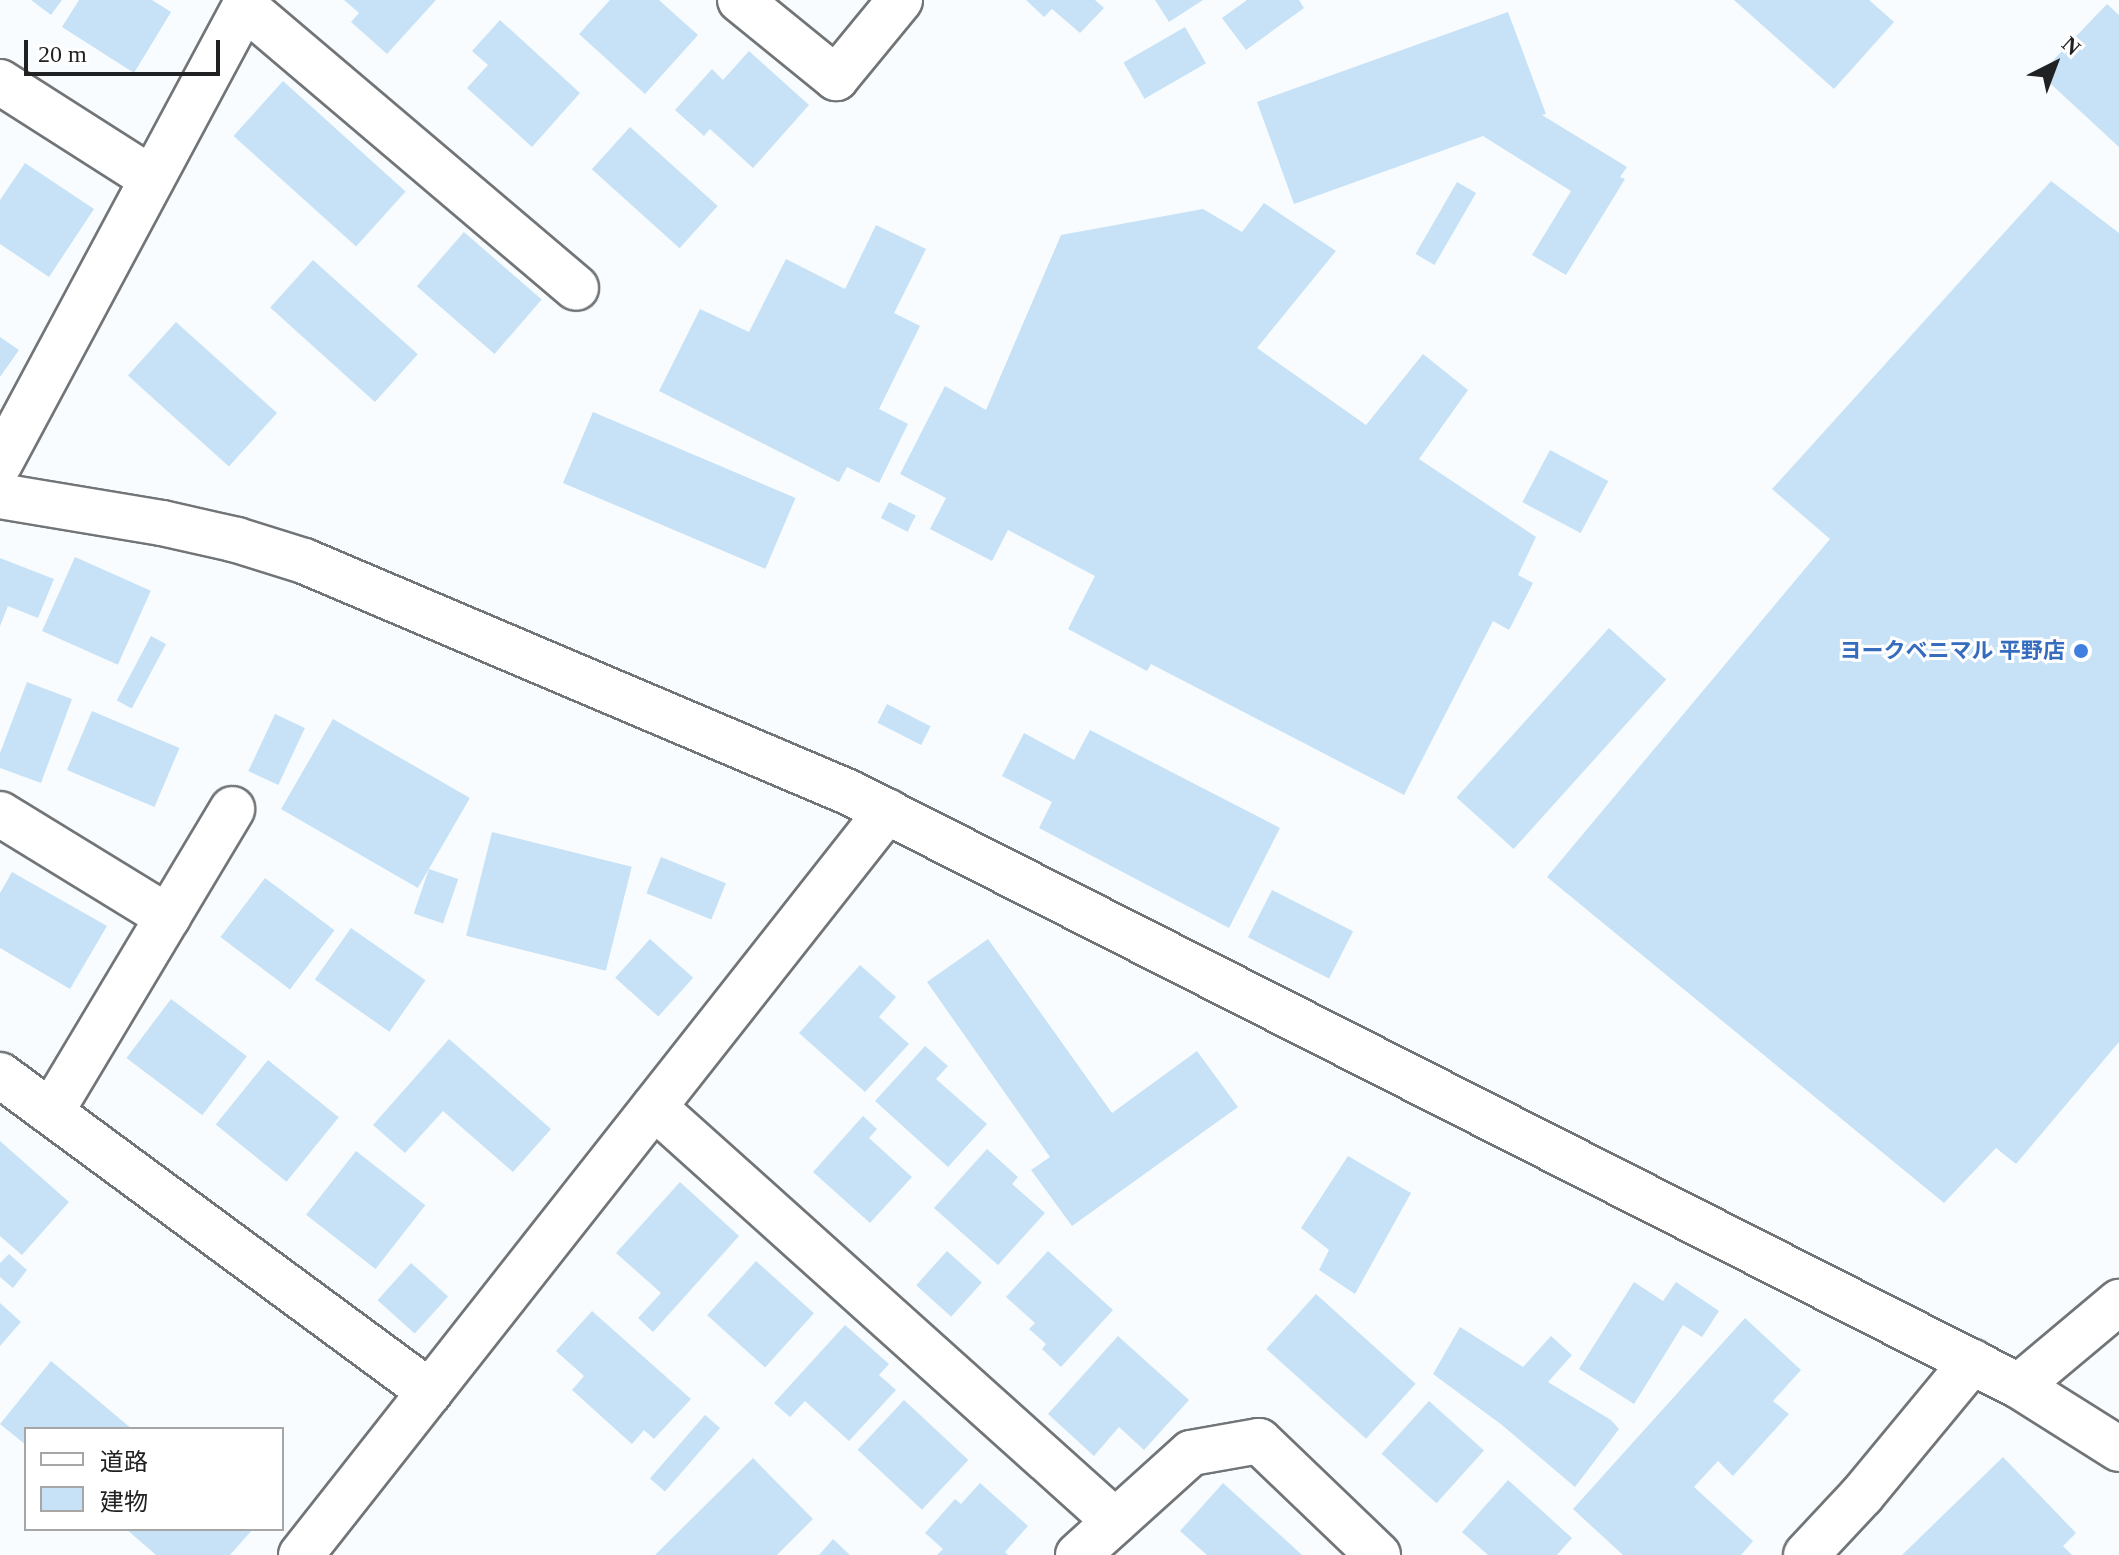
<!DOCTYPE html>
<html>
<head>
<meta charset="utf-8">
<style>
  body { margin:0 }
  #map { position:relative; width:2119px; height:1555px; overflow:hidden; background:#f8fcff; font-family:"Times New Roman","Noto Sans JP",serif }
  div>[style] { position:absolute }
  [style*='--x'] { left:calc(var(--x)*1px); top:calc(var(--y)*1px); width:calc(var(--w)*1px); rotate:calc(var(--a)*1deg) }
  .building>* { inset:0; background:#c7e2f6; transform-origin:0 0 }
  .roads { filter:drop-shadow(2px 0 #727577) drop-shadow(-2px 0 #727577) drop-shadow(0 2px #727577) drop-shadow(0 -2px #727577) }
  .minor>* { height:44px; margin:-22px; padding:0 22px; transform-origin:22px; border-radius:22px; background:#fff }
  .dots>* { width:22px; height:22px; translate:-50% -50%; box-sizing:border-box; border:4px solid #fff; border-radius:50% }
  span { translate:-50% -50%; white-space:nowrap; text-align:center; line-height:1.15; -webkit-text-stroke:6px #fff; paint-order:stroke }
  .shop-label { font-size:22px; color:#366cbe; font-weight:700 }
  .right { translate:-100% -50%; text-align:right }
  .legend { position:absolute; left:24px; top:1427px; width:260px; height:104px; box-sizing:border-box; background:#fff; border:2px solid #a6a6a7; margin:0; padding:10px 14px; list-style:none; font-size:24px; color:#202122 }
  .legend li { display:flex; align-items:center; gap:16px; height:40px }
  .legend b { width:40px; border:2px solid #a6a6a7 }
  .north { position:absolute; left:2015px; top:24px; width:80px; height:80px; -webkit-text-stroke:6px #fff; paint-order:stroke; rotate:42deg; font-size:22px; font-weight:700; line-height:32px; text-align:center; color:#202122 }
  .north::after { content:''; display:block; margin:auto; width:28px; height:36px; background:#202122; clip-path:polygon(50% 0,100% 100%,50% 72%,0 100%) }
  .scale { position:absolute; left:24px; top:40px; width:196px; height:36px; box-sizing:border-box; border:4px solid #202122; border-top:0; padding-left:10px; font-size:24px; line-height:28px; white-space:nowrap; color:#202122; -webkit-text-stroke:6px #fff; paint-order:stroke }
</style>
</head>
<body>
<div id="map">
  <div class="building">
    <div style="clip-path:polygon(31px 0,62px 0,51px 15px)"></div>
    <div style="clip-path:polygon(79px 0,152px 0,171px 12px,134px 73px,62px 27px)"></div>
    <div style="clip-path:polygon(344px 0,436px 0,387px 54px,351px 22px,359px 13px)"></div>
    <div style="clip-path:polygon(610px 0,659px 0,698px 35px,645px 94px,579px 34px)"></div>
    <div style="clip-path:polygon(1026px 0,1095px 0,1104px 8px,1080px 33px,1052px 9px,1044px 17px)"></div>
    <div style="clip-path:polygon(1155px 0,1203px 0,1169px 22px)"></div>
    <div style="clip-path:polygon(1247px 0,1299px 0,1304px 8px,1246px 50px,1222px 18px)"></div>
    <div style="clip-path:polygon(1734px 0,1869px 0,1894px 22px,1834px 89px)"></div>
    <div style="clip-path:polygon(2107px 4px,2119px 15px,2119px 147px,2040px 74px)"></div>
    <div style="clip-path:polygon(1508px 12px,1546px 114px,1542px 115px,1627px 167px,1620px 177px,1625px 179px,1566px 275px,1532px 255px,1571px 191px,1483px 136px,1294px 204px,1257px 102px)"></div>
    <div style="clip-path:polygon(500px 20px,580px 93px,532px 147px,467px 88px,488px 65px,472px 51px)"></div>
    <div style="left:1185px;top:27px;width:42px;height:71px;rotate:60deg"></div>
    <div style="clip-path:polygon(749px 51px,809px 105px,753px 168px,710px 129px,704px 136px,675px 110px,712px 69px,723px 80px)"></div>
    <div style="left:283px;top:81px;width:165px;height:74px;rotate:42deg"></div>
    <div style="left:630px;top:127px;width:118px;height:57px;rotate:42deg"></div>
    <div style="clip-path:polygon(25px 163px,94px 209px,49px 277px,0 244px,0 200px)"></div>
    <div style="clip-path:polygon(2051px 181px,2119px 233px,2119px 1042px,2016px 1164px,1996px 1148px,1944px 1203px,1547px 877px,1830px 539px,1772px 489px)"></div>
    <div style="left:1457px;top:182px;width:22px;height:83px;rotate:30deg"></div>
    <div style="clip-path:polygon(1264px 203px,1336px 251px,1257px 348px,1366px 425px,1423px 354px,1468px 390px,1419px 459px,1536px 537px,1518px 575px,1533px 583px,1509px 630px,1493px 621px,1404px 795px,1151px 664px,1147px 671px,1068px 629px,1095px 576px,1008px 530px,992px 561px,930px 529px,946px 498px,900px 474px,945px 386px,986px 410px,1061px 235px,1203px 209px,1242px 232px)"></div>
    <div style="clip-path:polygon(876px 225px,926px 249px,894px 313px,920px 326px,879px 409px,908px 424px,879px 483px,847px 467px,839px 482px,659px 391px,700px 309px,749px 332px,786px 259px,845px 289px)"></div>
    <div style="left:464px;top:232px;width:103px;height:72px;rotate:41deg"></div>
    <div style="left:313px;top:260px;width:141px;height:64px;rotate:42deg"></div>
    <div style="left:176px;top:322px;width:136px;height:72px;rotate:42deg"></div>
    <div style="clip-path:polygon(0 337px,19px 350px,0 377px)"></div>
    <div style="left:593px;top:412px;width:220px;height:77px;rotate:23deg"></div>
    <div style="left:1550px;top:450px;width:66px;height:59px;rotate:28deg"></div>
    <div style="left:889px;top:502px;width:30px;height:18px;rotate:27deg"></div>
    <div style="left:75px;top:557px;width:83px;height:81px;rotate:24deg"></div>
    <div style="clip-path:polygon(0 558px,54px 579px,38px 618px,8px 606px,0 626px)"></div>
    <div style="left:1609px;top:628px;width:77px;height:228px;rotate:42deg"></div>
    <div style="left:151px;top:636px;width:17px;height:73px;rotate:28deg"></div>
    <div style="clip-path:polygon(27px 682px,72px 699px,41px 783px,0 768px,0 753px)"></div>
    <div style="left:887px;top:704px;width:49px;height:21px;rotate:27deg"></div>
    <div style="left:92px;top:711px;width:95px;height:64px;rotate:23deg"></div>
    <div style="left:275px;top:714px;width:33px;height:63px;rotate:25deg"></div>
    <div style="left:333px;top:719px;width:158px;height:104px;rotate:30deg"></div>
    <div style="clip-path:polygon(1090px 730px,1280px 828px,1229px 928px,1039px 828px,1052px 802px,1002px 776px,1024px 733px,1074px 760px)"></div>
    <div style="left:492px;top:832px;width:144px;height:107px;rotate:14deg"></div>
    <div style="left:661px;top:857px;width:70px;height:39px;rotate:22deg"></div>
    <div style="left:429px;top:869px;width:31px;height:47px;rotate:19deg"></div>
    <div style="clip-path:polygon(12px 872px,107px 926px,70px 989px,0 948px,0 893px)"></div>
    <div style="left:265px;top:878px;width:87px;height:74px;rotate:37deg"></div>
    <div style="left:1272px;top:890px;width:91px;height:53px;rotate:27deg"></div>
    <div style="left:351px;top:928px;width:91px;height:63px;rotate:35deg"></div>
    <div style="left:650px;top:939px;width:58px;height:52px;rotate:42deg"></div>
    <div style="clip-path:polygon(988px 939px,1112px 1113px,1197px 1051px,1238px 1107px,1072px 1226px,1031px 1170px,1050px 1157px,927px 982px)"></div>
    <div style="clip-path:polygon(860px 965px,896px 997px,879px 1017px,909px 1044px,865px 1092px,799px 1033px)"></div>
    <div style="left:171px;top:999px;width:95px;height:74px;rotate:37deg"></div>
    <div style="clip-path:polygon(449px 1039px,551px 1129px,513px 1172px,443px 1111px,405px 1153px,373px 1125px)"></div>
    <div style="clip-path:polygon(925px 1046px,948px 1066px,936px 1079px,987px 1124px,948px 1167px,875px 1101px)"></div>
    <div style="left:268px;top:1060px;width:91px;height:83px;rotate:39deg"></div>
    <div style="clip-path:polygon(863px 1116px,877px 1129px,869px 1138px,912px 1177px,870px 1223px,813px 1172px)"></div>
    <div style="clip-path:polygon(0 1141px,69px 1202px,22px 1255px,0 1236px)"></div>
    <div style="clip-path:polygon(987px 1149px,1018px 1177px,1012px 1184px,1045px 1213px,998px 1265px,934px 1208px)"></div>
    <div style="left:356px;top:1151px;width:88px;height:81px;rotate:38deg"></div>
    <div style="clip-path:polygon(1348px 1156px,1411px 1193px,1355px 1294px,1319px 1270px,1329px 1250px,1301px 1228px)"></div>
    <div style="clip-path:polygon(680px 1182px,739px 1236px,653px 1332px,638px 1318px,661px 1293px,616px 1253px)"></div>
    <div style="left:947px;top:1251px;width:47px;height:46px;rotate:42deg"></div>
    <div style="clip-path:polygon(1048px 1251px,1113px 1310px,1061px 1367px,1042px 1349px,1046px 1344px,1029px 1329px,1035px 1323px,1006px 1297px)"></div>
    <div style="clip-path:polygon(9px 1254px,27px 1270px,13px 1288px,0 1277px,0 1263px)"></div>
    <div style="left:756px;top:1261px;width:78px;height:73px;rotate:42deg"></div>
    <div style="left:411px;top:1263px;width:50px;height:50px;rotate:42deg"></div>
    <div style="clip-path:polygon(1634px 1282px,1663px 1301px,1676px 1282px,1719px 1311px,1702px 1337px,1683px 1325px,1634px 1404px,1579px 1369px)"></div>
    <div style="left:1316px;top:1294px;width:134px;height:74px;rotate:42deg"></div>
    <div style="clip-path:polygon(0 1303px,21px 1322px,0 1346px)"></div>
    <div style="clip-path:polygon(592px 1311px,691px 1399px,654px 1439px,644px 1430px,632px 1444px,572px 1390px,584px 1376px,556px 1351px)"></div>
    <div style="clip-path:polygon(1745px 1318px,1801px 1370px,1773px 1401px,1789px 1414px,1733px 1476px,1718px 1461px,1694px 1487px,1753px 1541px,1741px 1555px,1623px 1555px,1573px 1509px)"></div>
    <div style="clip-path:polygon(845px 1325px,889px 1364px,879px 1375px,896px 1390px,849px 1441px,805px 1401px,790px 1417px,774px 1403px)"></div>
    <div style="clip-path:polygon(1460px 1327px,1523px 1367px,1551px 1336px,1572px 1355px,1548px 1382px,1611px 1420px,1619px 1429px,1575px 1487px,1502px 1425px,1433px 1374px)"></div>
    <div style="clip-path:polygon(1118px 1336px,1189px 1400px,1144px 1450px,1119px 1427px,1094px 1456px,1048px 1414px)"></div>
    <div style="clip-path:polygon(51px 1361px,132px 1429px,26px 1429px,26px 1445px,0 1424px)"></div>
    <div style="left:904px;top:1400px;width:88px;height:68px;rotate:43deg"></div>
    <div style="left:1429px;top:1401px;width:74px;height:71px;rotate:42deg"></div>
    <div style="left:705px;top:1415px;width:20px;height:84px;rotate:41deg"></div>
    <div style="clip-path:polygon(2003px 1457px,2076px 1533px,2063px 1546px,2072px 1555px,1902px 1555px)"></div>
    <div style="clip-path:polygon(753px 1458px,813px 1519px,777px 1555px,655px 1555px)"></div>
    <div style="clip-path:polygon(1508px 1480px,1572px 1538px,1557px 1555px,1488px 1555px,1462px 1532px)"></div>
    <div style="clip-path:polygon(980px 1483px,1028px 1526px,1005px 1552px,1008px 1555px,937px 1555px,943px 1549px,925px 1533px,955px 1499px,961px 1504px)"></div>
    <div style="clip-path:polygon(1223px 1483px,1302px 1555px,1207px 1555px,1180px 1531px)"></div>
    <div style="clip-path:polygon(126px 1529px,253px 1529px,230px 1555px,156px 1555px)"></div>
    <div style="clip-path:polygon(833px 1539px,850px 1555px,819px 1555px)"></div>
  </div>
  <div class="roads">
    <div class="minor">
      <div style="--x:740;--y:0;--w:124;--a:39.1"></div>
      <div style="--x:836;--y:78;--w:101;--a:-50.6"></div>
      <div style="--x:245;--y:7;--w:434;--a:40.3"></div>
      <div style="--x:0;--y:82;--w:180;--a:32.5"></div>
      <div style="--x:0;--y:463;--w:525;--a:-61.82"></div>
      <div style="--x:0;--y:496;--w:164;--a:9.5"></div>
      <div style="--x:162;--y:523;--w:77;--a:12.8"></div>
      <div style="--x:237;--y:540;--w:70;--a:17.4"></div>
      <div style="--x:304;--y:561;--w:591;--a:23.01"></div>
      <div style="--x:848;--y:792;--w:1313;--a:26.9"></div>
      <div style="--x:2019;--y:1386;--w:118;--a:32.2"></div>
      <div style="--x:0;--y:814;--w:197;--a:31.5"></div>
      <div style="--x:0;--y:1075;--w:534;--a:36.4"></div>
      <div style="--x:654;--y:1107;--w:620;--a:41.93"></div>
      <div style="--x:51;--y:1112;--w:353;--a:-59.1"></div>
      <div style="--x:2019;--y:1386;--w:131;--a:-40"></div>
      <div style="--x:301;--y:1555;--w:947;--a:-51.77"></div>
      <div style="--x:1078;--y:1555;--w:152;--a:-42.1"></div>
      <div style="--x:1191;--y:1453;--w:69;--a:-10"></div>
      <div style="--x:1259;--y:1441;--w:165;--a:43.8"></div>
      <div style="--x:1806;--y:1555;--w:82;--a:-47"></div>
      <div style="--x:1862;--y:1495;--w:173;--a:-50.4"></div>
    </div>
  </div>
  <div class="dots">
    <div style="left:2081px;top:651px;background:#3f7fe0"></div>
  </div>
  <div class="shop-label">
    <span class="right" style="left:2065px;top:651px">ヨークベニマル 平野店</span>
  </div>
  <ul class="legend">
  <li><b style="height:10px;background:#fff"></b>道路</li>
  <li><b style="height:22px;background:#c7e2f6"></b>建物</li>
  </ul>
  <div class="north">N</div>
  <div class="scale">20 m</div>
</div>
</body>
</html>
